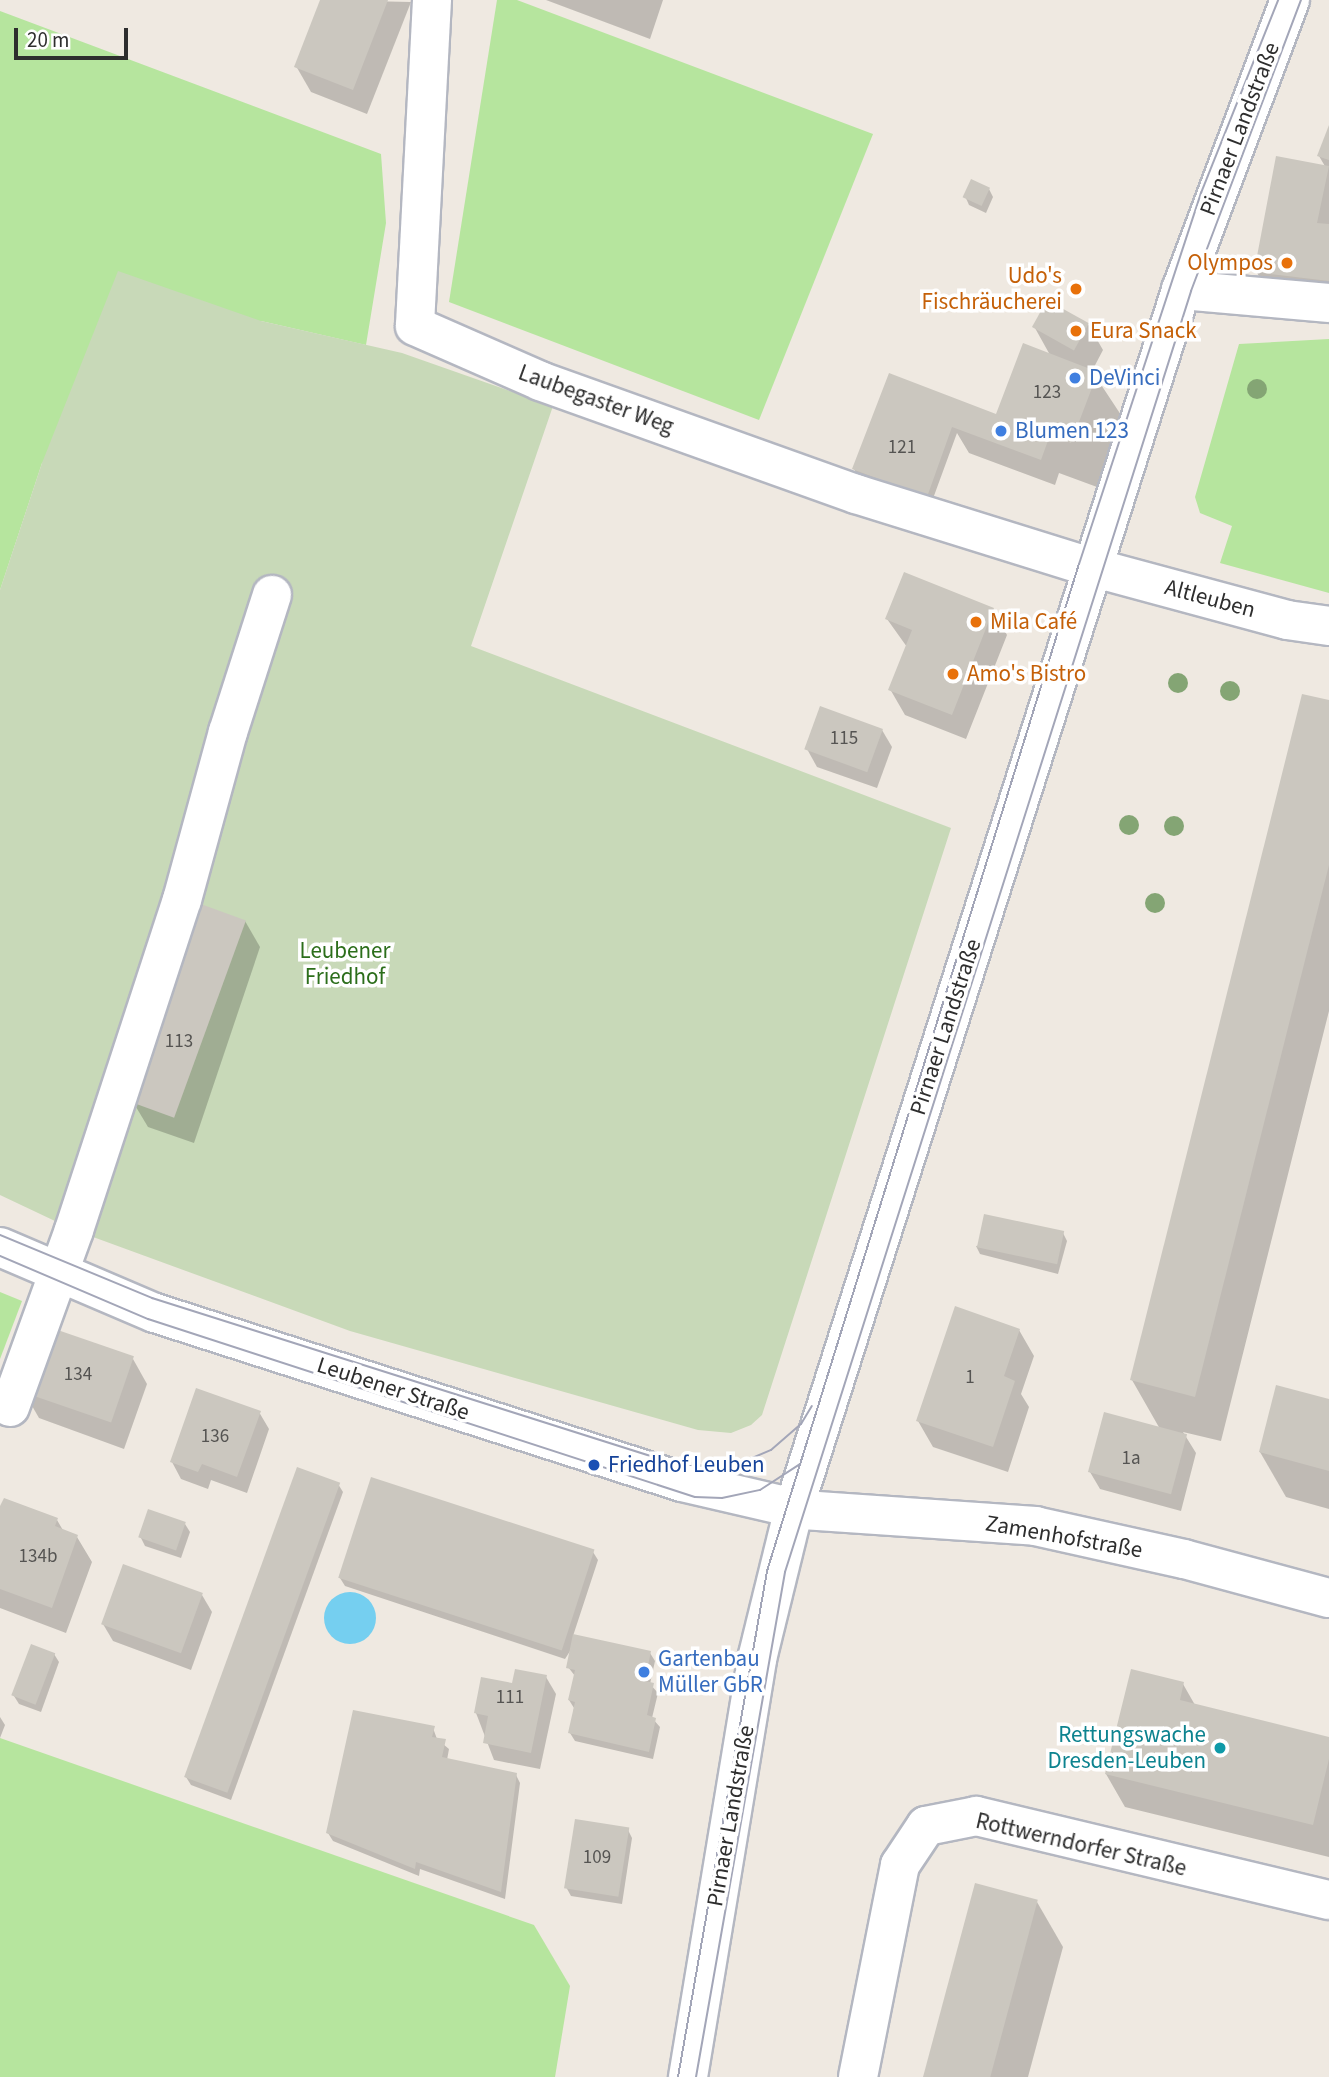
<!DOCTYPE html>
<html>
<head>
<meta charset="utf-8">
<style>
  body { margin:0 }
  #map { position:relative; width:1329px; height:2077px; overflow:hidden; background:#efe9e1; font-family:"Source Sans 3",sans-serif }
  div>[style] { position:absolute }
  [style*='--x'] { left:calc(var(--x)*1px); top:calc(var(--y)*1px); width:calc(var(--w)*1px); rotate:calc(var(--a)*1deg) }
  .green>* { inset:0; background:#b6e59e }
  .cemetery>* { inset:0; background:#c8d9b8 }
  .water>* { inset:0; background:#75cff0 }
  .round { border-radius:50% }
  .shadow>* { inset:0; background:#0003 }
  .building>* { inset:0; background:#cbc7bf; transform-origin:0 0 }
  .roads { filter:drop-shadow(2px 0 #b4b7c1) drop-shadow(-2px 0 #b4b7c1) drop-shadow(0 2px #b4b7c1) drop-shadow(0 -2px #b4b7c1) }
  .minor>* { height:38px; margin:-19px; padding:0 19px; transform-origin:19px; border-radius:19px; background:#fff }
  .tram>* { height:2px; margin:-1px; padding:0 1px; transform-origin:1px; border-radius:1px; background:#a3a6b8 }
  .trees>* { width:20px; height:20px; margin:-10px; border-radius:50%; background:#84a574 }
  .dots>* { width:19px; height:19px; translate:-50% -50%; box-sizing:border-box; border:4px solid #fff; border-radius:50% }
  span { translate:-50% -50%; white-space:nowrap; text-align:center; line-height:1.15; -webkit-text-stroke:7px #fff; paint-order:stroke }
  .number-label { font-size:19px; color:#555452 }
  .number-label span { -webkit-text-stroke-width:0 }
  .street-label { font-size:23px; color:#2e2e2e }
  .food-label { font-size:23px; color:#c56008 }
  .right { translate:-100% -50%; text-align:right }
  .left { translate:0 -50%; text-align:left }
  .shop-label { font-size:23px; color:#366cbe }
  .park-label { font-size:23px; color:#2c6e1b }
  .transit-label { font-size:23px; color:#164399 }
  .culture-label { font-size:23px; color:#0d838f }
  .scale { position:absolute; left:14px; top:28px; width:114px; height:32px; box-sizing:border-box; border:4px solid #2e2e2e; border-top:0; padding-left:9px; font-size:21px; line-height:24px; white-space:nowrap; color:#2e2e2e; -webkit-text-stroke:5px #fff; paint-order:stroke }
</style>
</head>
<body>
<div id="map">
  <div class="green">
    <div style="clip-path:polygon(497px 0,517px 0,873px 134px,759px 420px,449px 302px)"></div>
    <div style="clip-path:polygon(0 11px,381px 154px,386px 223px,366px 345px,261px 321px,42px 463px,0 590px)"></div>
    <div style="clip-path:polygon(1329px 339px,1329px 593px,1220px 563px,1232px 526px,1200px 513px,1195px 497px,1239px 344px)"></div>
    <div style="clip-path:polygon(0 1292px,22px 1301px,0 1359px)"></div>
    <div style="clip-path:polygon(0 1738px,534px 1925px,570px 1986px,555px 2077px,0 2077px)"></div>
  </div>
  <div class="cemetery">
    <div style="clip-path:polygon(118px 271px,261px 321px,402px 353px,553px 406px,471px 646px,951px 828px,762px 1415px,751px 1425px,731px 1433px,698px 1430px,350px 1331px,74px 1230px,0 1195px,0 590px,42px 463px)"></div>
  </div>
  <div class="water">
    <div class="round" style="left:324px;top:1592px;width:52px;height:52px"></div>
  </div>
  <div class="shadow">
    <div style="clip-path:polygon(322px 0,411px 2px,367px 114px,311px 92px,296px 66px)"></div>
    <div style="clip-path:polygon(546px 0,663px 0,650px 39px)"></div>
    <div style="clip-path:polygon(1329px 130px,1329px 304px,1271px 297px,1256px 271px,1326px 168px,1319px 156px)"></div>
    <div style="clip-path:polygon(989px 189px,993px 197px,986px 213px,969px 205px,965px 196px)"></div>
    <div style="clip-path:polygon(1088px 324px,1103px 350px,1092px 371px,1123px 418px,1097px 487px,1059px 473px,1055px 485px,969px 453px,957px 433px,931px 504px,859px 477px,854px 469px,890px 375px,997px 416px,1050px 355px,1035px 328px)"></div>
    <div style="clip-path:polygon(993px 609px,1007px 635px,966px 739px,905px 715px,890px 689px,907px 647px,887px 619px)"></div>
    <div style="clip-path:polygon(1329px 702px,1329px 1011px,1221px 1441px,1183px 1432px,1196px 1453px,1181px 1511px,1100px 1489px,1090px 1472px,1160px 1429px,1132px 1380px)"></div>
    <div style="clip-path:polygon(882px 730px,892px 747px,877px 788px,817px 767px,807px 749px)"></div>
    <div style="clip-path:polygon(245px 921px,260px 947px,194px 1143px,148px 1127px,133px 1102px)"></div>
    <div style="clip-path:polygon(1063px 1233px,1067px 1241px,1058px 1274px,980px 1254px,976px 1246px)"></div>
    <div style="clip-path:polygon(1019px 1330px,1034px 1356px,1021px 1394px,1029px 1407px,1008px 1472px,933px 1447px,918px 1421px)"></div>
    <div style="clip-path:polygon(133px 1359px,147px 1384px,124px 1449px,39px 1418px,24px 1392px)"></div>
    <div style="clip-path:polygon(1329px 1401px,1329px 1509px,1286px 1497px,1260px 1452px)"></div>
    <div style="clip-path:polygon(259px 1412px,269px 1429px,247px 1493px,211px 1480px,208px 1489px,181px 1479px,172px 1462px)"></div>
    <div style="clip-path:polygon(338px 1484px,343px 1492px,231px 1800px,191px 1785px,186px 1777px)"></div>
    <div style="clip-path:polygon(0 1508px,57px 1520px,64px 1532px,77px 1537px,92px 1562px,66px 1633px,0 1608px)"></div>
    <div style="clip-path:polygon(185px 1524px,190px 1532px,181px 1558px,145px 1546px,141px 1538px)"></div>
    <div style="clip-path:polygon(593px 1552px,598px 1560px,573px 1636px,650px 1653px,655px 1661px,650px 1684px,658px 1693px,652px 1718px,660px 1727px,653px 1759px,575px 1741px,570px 1733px,574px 1708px,569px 1700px,575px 1676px,568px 1667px,572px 1648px,565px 1659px,345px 1586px,340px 1578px)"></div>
    <div style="clip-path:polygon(202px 1595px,212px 1612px,191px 1670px,113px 1641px,103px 1624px)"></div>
    <div style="clip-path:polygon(54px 1654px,59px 1662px,41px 1712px,19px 1704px,14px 1696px)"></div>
    <div style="clip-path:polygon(546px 1677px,556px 1694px,540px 1769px,494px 1760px,476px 1713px,514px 1685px)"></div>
    <div style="clip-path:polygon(1183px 1684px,1195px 1705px,1329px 1739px,1329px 1857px,1125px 1807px,1106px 1774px)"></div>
    <div style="clip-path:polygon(0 1717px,5px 1725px,0 1738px)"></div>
    <div style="clip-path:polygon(433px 1728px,437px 1739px,449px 1749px,447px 1760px,516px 1775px,520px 1783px,505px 1899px,420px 1869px,419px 1876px,333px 1841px,328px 1833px)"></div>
    <div style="clip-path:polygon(628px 1830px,632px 1838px,622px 1904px,571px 1896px,566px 1887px)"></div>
    <div style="clip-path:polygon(1037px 1902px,1063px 1947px,1028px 2077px,925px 2077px)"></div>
  </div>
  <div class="building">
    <div style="clip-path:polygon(320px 0,388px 0,353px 90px,294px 67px)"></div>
    <div style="clip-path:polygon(1329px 125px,1329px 160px,1317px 156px)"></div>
    <div style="clip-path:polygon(1276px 156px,1329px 166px,1317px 223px,1329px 224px,1329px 281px,1254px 272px)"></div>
    <div style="left:971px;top:179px;width:21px;height:20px;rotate:25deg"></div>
    <div style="left:1047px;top:300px;width:48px;height:31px;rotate:29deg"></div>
    <div style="clip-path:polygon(1023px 343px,1098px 372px,1071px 443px,1050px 435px,1041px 460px,952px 427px,927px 497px,852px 469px,889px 373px,996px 414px)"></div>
    <div style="clip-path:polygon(904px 572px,994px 608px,952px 715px,888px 690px,912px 630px,885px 619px)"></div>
    <div style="clip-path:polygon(1302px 694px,1329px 700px,1329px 865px,1195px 1397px,1130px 1380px)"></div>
    <div style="left:820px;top:706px;width:67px;height:46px;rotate:20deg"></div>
    <div style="left:198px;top:903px;width:51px;height:210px;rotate:20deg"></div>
    <div style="left:984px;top:1214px;width:82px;height:34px;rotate:12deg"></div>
    <div style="clip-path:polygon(955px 1306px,1020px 1329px,1004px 1376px,1015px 1381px,993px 1447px,916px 1421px)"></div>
    <div style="left:46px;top:1326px;width:93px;height:70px;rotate:19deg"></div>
    <div style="clip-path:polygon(1276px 1385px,1329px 1399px,1329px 1471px,1259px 1452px)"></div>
    <div style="clip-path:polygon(196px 1388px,261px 1411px,237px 1477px,202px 1464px,198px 1472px,170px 1462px)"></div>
    <div style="left:1104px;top:1412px;width:86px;height:62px;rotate:15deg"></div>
    <div style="left:297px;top:1467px;width:46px;height:330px;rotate:20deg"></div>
    <div style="left:371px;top:1477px;width:235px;height:106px;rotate:18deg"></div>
    <div style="clip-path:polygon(4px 1498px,58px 1518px,55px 1526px,78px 1535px,52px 1608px,0 1589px,0 1506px)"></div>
    <div style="left:148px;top:1509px;width:40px;height:30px;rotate:19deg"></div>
    <div style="left:123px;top:1564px;width:85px;height:64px;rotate:20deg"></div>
    <div style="clip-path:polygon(573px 1634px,651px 1651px,645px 1681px,654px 1683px,647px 1715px,656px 1718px,649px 1752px,568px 1733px,575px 1702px,568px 1700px,575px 1670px,566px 1668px)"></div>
    <div style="left:31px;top:1644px;width:26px;height:55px;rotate:21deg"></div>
    <div style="clip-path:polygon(515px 1669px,547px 1675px,531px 1753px,483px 1743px,488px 1716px,474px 1713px,481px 1677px,512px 1683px)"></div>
    <div style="clip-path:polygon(1131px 1669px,1184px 1682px,1180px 1700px,1329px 1737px,1329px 1759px,1313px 1825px,1105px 1774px)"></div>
    <div style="clip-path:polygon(353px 1710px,435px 1726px,432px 1737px,446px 1739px,442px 1757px,517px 1773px,501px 1892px,416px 1862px,415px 1869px,326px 1833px)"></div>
    <div style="left:575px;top:1819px;width:55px;height:70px;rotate:9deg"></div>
    <div style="left:975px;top:1883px;width:65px;height:201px;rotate:15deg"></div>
  </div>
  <div class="roads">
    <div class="minor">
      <div style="--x:432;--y:0;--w:326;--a:93"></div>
      <div style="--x:415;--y:326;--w:137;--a:23.7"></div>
      <div style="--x:540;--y:381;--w:336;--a:19.7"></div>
      <div style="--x:856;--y:494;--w:246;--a:17.3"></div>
      <div style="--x:1091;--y:567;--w:203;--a:15.1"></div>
      <div style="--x:1287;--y:620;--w:42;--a:8.1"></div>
      <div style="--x:1181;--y:290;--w:149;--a:5"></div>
      <div style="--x:0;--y:1247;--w:168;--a:23.1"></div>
      <div style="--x:155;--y:1313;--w:553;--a:17.78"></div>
      <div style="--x:682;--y:1482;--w:124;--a:13"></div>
      <div style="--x:803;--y:1510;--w:233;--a:3.9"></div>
      <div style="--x:1035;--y:1526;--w:153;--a:12.5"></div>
      <div style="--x:1184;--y:1559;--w:150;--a:15.1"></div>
      <div style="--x:10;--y:1407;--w:188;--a:-70.1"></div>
      <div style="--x:74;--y:1230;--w:347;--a:-71.9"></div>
      <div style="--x:182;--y:900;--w:174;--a:-74.7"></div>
      <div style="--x:228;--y:732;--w:144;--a:-72.2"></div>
      <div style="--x:688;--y:2077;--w:424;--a:-80.6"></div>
      <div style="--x:757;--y:1659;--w:155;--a:-76.2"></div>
      <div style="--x:794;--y:1508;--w:1278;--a:-72.37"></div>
      <div style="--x:1181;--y:290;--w:310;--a:-69.4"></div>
      <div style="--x:858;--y:2077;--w:216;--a:-78.8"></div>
      <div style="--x:900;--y:1865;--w:47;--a:-56.3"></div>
      <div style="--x:926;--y:1826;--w:51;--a:-11.3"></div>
      <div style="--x:976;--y:1816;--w:363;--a:13.4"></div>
    </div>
  </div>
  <div class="tram">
    <div style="--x:0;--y:1235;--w:165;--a:22.5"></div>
    <div style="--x:152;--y:1298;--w:539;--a:17.59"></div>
    <div style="--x:666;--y:1461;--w:38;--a:9"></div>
    <div style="--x:704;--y:1467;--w:34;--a:-5"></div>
    <div style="--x:738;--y:1464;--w:36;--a:-23"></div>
    <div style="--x:771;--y:1450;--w:40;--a:-41"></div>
    <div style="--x:801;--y:1424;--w:21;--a:-59"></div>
    <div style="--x:0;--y:1256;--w:161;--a:23.1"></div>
    <div style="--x:148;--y:1319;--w:575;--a:18.03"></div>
    <div style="--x:695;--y:1497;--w:27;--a:2"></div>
    <div style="--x:722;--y:1498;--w:39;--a:-12"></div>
    <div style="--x:760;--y:1490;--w:48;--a:-33"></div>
    <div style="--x:678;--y:2077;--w:514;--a:-80.02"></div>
    <div style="--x:767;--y:1571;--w:1054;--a:-72.79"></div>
    <div style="--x:1079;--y:564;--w:391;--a:-71.8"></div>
    <div style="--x:1201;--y:193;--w:208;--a:-68.2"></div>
    <div style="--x:696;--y:2077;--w:513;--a:-80"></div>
    <div style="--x:785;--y:1572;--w:1344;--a:-72.41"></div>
    <div style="--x:1191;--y:291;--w:311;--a:-69.3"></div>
  </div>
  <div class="trees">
    <div style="left:1257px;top:389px"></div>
    <div style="left:1178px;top:683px"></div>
    <div style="left:1230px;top:691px"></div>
    <div style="left:1129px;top:825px"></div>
    <div style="left:1174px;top:826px"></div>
    <div style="left:1155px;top:903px"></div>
  </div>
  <div class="dots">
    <div style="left:1287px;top:263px;background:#e8710a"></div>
    <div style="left:1076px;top:289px;background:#e8710a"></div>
    <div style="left:1076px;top:331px;background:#e8710a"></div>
    <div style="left:1075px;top:378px;background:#3f7fe0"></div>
    <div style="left:1001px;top:431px;background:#3f7fe0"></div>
    <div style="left:976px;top:622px;background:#e8710a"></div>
    <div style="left:953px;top:674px;background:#e8710a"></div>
    <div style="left:594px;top:1465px;background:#1a4fb4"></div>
    <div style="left:644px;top:1672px;background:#3f7fe0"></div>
    <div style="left:1220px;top:1748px;background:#0f9aa8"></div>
  </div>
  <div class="number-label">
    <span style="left:1047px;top:393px">123</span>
    <span style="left:902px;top:448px">121</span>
    <span style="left:844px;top:739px">115</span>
    <span style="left:179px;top:1042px">113</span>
    <span style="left:78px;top:1375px">134</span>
    <span style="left:970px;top:1378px">1</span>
    <span style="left:215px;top:1437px">136</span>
    <span style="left:1131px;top:1459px">1a</span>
    <span style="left:38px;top:1557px">134b</span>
    <span style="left:510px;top:1698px">111</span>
    <span style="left:597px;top:1858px">109</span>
  </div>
  <div class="street-label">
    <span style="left:1240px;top:129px;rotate:-69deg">Pirnaer Landstraße</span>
    <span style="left:596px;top:400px;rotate:20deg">Laubegaster Weg</span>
    <span style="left:1210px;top:599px;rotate:15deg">Altleuben</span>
    <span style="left:946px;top:1027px;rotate:-72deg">Pirnaer Landstraße</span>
    <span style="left:393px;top:1389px;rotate:18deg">Leubener Straße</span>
    <span style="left:1064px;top:1537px;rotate:10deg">Zamenhofstraße</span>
    <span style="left:731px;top:1816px;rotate:-80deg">Pirnaer Landstraße</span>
    <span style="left:1081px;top:1845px;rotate:13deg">Rottwerndorfer Straße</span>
  </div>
  <div class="food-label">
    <span class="right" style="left:1273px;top:263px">Olympos</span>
    <span class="right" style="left:1062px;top:289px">Udo's<br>Fischräucherei</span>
    <span class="left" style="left:1090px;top:331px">Eura Snack</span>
    <span class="left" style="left:990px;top:622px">Mila Café</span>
    <span class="left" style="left:967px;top:674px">Amo's Bistro</span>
  </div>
  <div class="shop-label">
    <span class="left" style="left:1089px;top:378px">DeVinci</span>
    <span class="left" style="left:1015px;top:431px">Blumen 123</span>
    <span class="left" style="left:658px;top:1672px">Gartenbau<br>Müller GbR</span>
  </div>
  <div class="park-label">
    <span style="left:345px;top:964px">Leubener<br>Friedhof</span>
  </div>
  <div class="transit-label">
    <span class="left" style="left:608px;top:1465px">Friedhof Leuben</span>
  </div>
  <div class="culture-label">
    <span class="right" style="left:1206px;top:1748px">Rettungswache<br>Dresden-Leuben</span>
  </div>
  <div class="scale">20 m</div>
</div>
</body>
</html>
